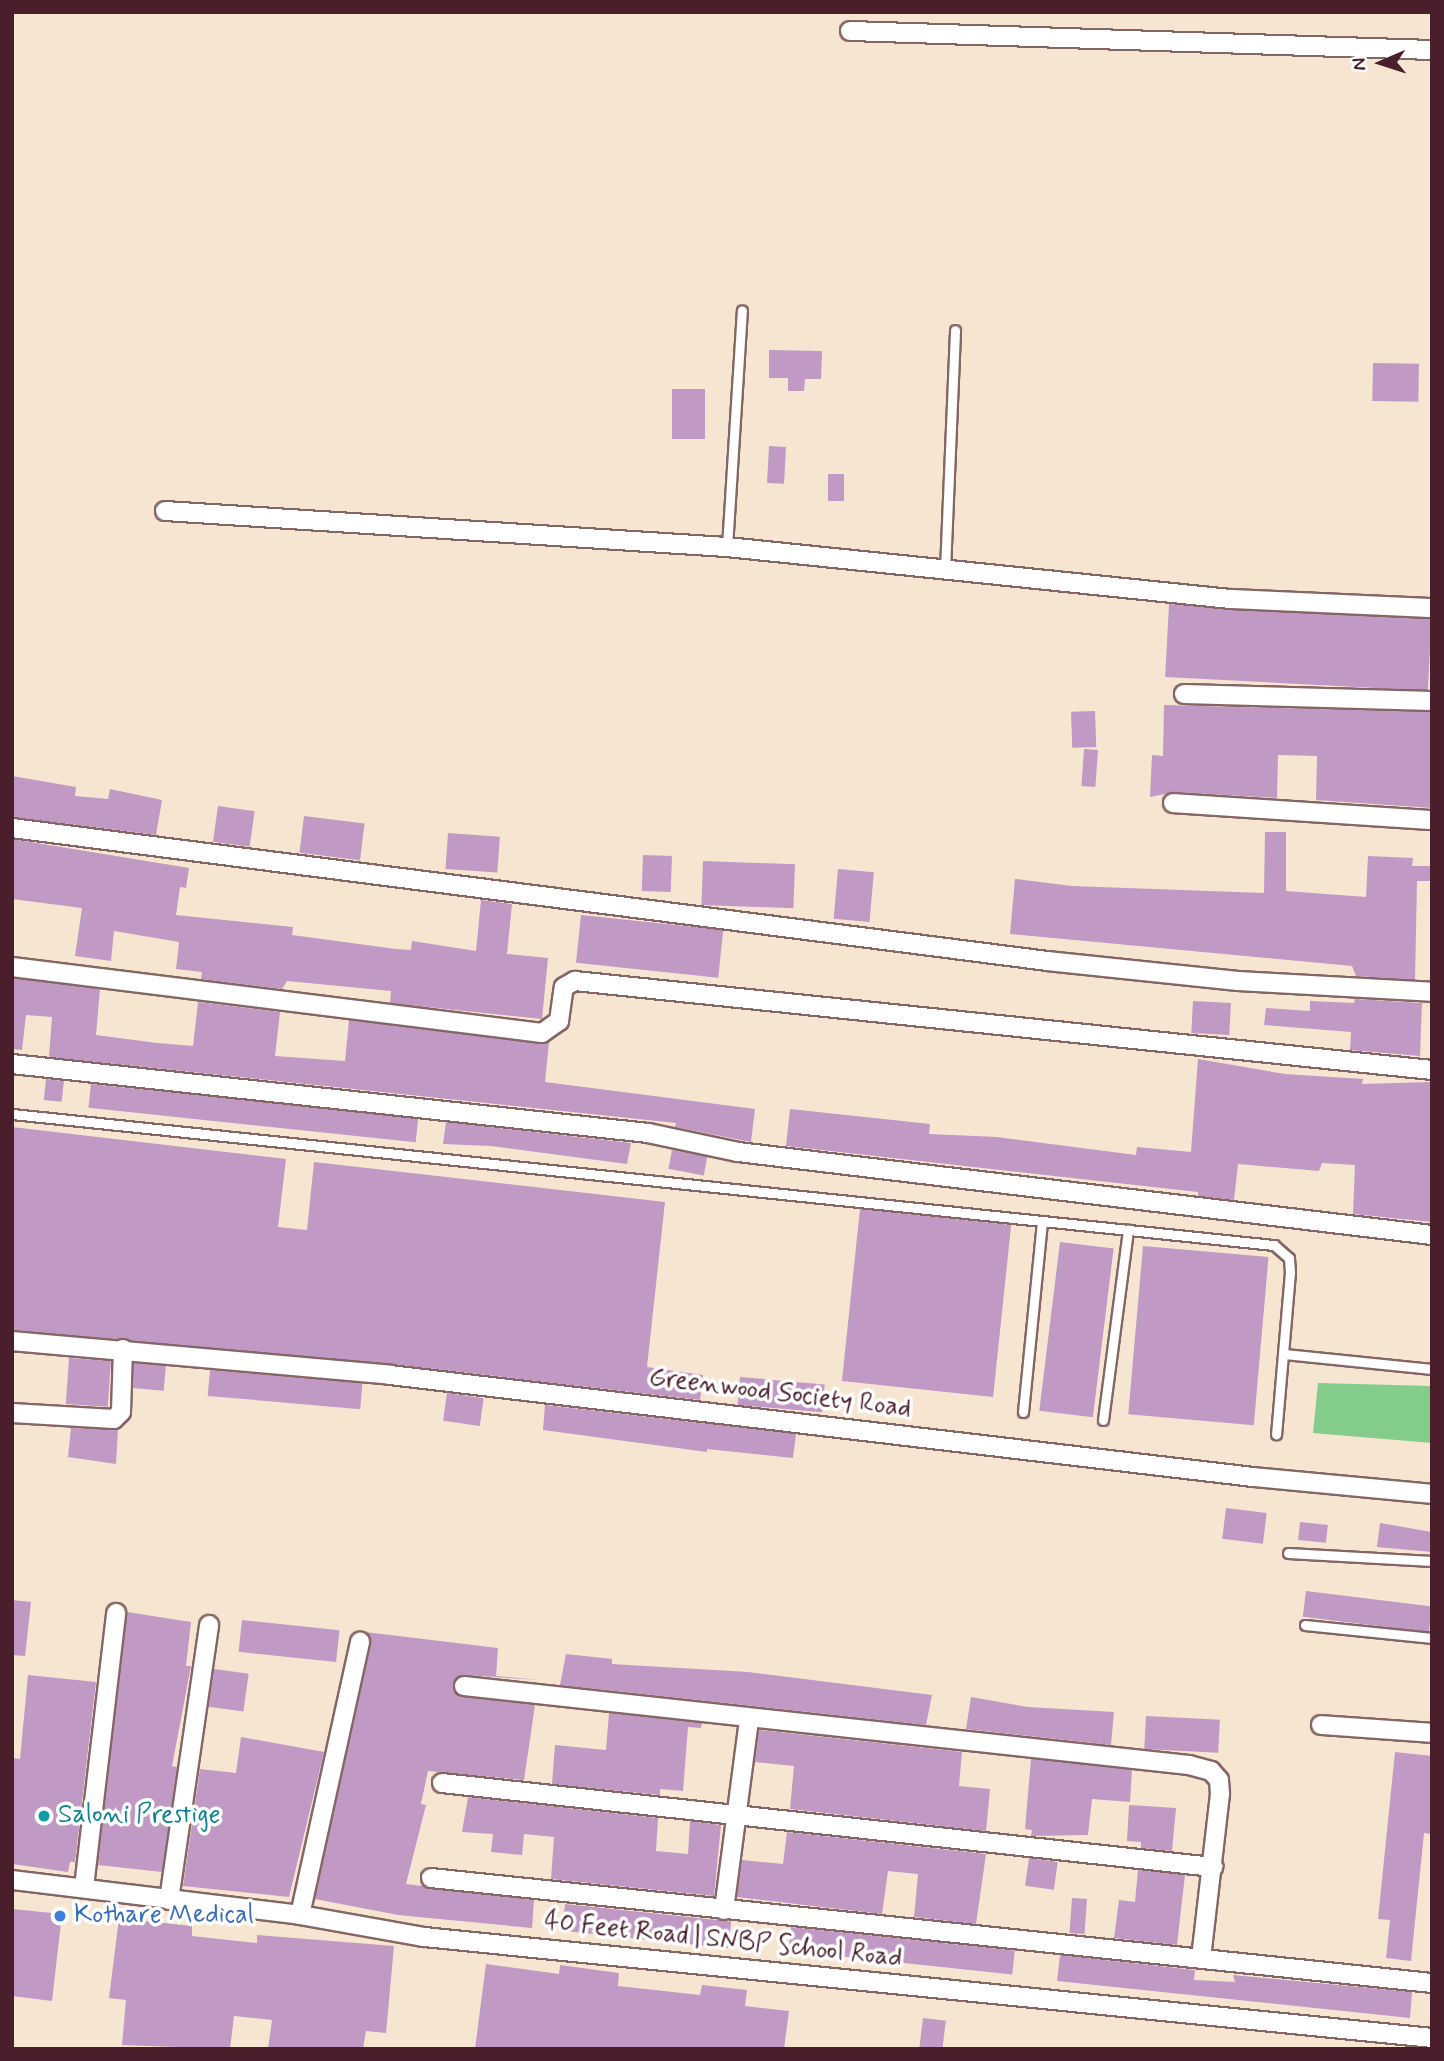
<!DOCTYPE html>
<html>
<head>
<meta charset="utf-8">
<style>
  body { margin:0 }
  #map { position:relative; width:1444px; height:2061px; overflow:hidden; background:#f6e6d1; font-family:Mynerve,sans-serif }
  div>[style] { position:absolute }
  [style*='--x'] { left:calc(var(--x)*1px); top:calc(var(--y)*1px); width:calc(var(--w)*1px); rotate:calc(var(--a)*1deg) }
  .green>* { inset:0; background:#83cc89 }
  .building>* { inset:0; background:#c099c5; transform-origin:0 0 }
  .roads { filter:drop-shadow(2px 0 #866565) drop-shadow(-2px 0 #866565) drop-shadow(0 2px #866565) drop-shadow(0 -2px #866565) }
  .lane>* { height:9px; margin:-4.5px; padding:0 4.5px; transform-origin:4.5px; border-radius:4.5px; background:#fff }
  .street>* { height:18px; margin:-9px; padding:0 9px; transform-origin:9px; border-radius:9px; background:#fff }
  .dots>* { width:19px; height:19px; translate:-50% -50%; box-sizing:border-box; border:4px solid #fff; border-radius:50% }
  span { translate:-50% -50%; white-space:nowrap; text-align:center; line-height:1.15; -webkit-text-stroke:7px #fff; paint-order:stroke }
  .street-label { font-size:26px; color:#4a1f2b }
  .culture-label { font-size:26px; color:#0d838f }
  .left { translate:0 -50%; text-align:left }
  .shop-label { font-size:26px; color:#366cbe }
  .frame { position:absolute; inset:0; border:14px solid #4a1f2b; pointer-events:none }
  .north { position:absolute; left:1346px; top:28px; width:70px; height:70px; -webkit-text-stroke:5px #fff; paint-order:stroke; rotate:267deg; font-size:19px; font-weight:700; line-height:28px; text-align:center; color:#4a1f2b }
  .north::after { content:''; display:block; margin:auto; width:24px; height:32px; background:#4a1f2b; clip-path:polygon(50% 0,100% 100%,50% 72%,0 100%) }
</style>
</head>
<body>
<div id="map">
  <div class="green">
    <div style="clip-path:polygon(1318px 1383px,1432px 1386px,1432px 1443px,1313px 1433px)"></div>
  </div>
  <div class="building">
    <div style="clip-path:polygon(769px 350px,822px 351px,821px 379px,805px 379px,804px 391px,788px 391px,788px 378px,769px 378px)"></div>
    <div style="left:1373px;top:363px;width:46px;height:38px;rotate:1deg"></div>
    <div style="left:672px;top:389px;width:33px;height:50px"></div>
    <div style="left:769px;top:446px;width:17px;height:37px;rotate:3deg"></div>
    <div style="left:828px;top:474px;width:16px;height:27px"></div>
    <div style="left:1169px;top:604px;width:263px;height:73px;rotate:3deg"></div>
    <div style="clip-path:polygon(1164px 705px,1432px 712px,1432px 808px,1316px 800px,1317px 756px,1278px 755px,1277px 798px,1174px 792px,1150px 797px,1152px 755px,1163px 756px)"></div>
    <div style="left:1095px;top:711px;width:36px;height:24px;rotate:88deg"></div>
    <div style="left:1084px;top:749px;width:14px;height:37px;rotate:4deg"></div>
    <div style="clip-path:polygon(12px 776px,76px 787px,75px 796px,108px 799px,110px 789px,162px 800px,156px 835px,12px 817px)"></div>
    <div style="left:218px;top:806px;width:37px;height:36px;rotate:8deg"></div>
    <div style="left:304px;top:816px;width:61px;height:37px;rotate:7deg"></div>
    <div style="clip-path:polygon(1265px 832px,1286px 832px,1286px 891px,1366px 897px,1368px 856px,1413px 858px,1412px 866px,1432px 866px,1432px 881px,1417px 881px,1415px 980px,1356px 976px,1352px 966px,1010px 934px,1015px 879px,1072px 886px,1264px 893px)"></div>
    <div style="left:448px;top:833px;width:52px;height:36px;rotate:4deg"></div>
    <div style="clip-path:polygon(12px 839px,189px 868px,186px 888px,180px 887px,176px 915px,293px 927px,292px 935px,396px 949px,411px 950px,412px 941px,476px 951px,481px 900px,512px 904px,507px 954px,548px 958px,542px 1019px,390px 1003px,391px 991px,287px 981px,282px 989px,201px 979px,202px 972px,176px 969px,179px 942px,114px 931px,111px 961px,75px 956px,82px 908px,12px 899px)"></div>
    <div style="left:643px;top:855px;width:29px;height:36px;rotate:2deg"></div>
    <div style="left:703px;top:861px;width:92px;height:44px;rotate:2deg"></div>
    <div style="left:838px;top:869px;width:36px;height:50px;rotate:5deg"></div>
    <div style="left:581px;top:915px;width:143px;height:48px;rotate:6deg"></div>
    <div style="clip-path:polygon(12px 978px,100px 989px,96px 1035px,157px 1043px,193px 1046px,198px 1002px,280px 1012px,275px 1056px,345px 1061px,349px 1020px,549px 1042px,545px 1082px,755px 1109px,751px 1142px,675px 1127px,676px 1123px,49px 1057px,52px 1017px,26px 1015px,22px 1050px,12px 1049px)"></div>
    <div style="clip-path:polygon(1355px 999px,1422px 1003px,1420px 1056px,1350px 1050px,1351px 1032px,1264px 1025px,1266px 1008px,1310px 1011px,1310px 1001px,1354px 1003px)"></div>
    <div style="left:1193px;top:1001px;width:38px;height:32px;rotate:3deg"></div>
    <div style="clip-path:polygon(1198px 1059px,1285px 1074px,1363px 1079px,1362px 1084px,1430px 1082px,1432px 1222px,1353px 1214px,1355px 1165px,1322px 1163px,1319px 1171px,1238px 1164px,1234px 1200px,1198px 1196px,1198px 1192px,786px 1146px,790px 1109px,930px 1124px,929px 1134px,997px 1137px,1136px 1155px,1137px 1147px,1191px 1152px)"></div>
    <div style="left:46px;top:1079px;width:18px;height:21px;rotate:6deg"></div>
    <div style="left:91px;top:1084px;width:329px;height:24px;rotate:6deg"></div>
    <div style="clip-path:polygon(446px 1122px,631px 1143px,627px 1164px,491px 1146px,443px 1144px)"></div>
    <div style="clip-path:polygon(12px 1127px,286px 1159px,278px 1227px,307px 1230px,314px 1162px,665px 1202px,647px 1367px,703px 1375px,700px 1400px,391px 1364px,13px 1330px)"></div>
    <div style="left:672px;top:1150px;width:36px;height:19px;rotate:11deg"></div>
    <div style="left:860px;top:1209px;width:152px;height:173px;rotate:6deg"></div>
    <div style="left:1060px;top:1242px;width:54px;height:170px;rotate:7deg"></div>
    <div style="left:1143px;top:1246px;width:126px;height:169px;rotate:5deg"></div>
    <div style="left:69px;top:1358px;width:42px;height:46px;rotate:4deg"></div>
    <div style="left:134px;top:1363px;width:32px;height:25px;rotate:5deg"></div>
    <div style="left:210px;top:1370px;width:153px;height:26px;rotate:5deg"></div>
    <div style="left:740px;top:1377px;width:85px;height:28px;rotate:5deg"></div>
    <div style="left:447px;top:1393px;width:37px;height:28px;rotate:8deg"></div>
    <div style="clip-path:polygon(545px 1405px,796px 1434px,793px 1458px,707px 1449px,707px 1452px,543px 1430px)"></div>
    <div style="clip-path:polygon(71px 1428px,118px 1429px,116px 1464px,68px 1457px)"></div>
    <div style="left:1226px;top:1508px;width:41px;height:31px;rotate:7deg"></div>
    <div style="left:1300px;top:1522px;width:28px;height:18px;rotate:6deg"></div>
    <div style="clip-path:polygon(1380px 1523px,1432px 1532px,1432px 1552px,1377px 1547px)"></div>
    <div style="left:1306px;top:1591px;width:127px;height:26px;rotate:7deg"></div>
    <div style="clip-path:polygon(12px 1600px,31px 1602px,25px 1656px,12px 1655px)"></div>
    <div style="clip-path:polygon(127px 1612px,191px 1622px,186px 1666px,191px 1666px,172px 1766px,177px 1767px,162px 1872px,98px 1865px)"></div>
    <div style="left:242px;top:1620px;width:98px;height:32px;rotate:6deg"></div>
    <div style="clip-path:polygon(365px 1632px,498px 1648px,496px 1676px,539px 1680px,465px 1675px,454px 1680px,453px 1690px,462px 1697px,535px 1705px,524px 1780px,428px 1771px,421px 1804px,426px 1805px,406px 1884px,534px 1900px,532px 1928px,398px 1915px,315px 1899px,371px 1644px)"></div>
    <div style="clip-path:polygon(566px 1654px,612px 1659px,612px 1664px,748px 1672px,932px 1695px,926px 1725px,560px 1685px)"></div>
    <div style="left:214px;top:1669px;width:35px;height:38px;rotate:8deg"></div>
    <div style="clip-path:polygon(28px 1675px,96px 1682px,75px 1862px,70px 1862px,68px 1872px,12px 1864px,12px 1758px,20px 1759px)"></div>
    <div style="clip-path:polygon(971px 1697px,1028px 1707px,1114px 1712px,1111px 1745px,966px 1729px)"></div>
    <div style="clip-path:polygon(609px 1713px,702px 1723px,701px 1728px,688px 1727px,683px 1791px,660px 1789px,660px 1795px,552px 1784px,555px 1745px,606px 1750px)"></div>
    <div style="left:1146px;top:1716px;width:74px;height:33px;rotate:3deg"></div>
    <div style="clip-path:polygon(759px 1730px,962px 1752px,959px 1786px,990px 1789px,986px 1831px,790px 1809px,794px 1766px,755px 1762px)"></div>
    <div style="clip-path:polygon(241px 1737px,324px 1752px,289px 1897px,183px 1886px,200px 1769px,236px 1773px)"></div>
    <div style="clip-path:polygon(1395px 1752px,1432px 1756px,1432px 1826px,1431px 1834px,1424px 1833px,1411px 1961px,1386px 1958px,1390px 1920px,1378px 1919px)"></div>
    <div style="clip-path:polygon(1031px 1759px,1132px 1770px,1130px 1802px,1092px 1799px,1088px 1835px,1031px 1836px,1032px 1830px,1025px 1829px)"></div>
    <div style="clip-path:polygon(468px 1797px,658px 1818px,656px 1851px,688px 1854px,690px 1821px,721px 1825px,714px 1896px,551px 1879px,554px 1837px,524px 1834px,522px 1855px,491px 1852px,493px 1834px,462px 1832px)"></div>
    <div style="clip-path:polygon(1129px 1805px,1176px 1808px,1172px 1851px,1141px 1848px,1141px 1842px,1127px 1841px)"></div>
    <div style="clip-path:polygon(787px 1832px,986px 1854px,976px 1924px,914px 1917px,918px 1874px,888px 1871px,882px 1914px,737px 1897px,742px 1860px,783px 1864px)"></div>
    <div style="left:1029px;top:1858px;width:29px;height:28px;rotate:8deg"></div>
    <div style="clip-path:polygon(1138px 1870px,1185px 1875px,1177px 1945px,1114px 1938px,1119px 1900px,1135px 1902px)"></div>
    <div style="left:1072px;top:1898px;width:15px;height:35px;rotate:4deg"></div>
    <div style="left:565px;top:1904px;width:167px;height:27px;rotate:6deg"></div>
    <div style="clip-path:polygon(12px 1909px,62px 1914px,52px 2001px,12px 1996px)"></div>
    <div style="clip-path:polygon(119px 1918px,192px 1926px,192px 1936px,257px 1943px,257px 1935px,394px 1946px,386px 2033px,366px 2031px,363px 2049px,268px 2049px,272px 2020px,234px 2016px,230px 2049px,122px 2045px,126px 2000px,109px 1998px)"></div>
    <div style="left:791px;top:1927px;width:225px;height:24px;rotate:6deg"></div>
    <div style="clip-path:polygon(1060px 1955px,1195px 1970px,1194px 1980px,1235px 1982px,1233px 1975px,1412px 1992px,1410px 2018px,1057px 1981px)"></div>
    <div style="clip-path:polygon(486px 1964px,559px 1974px,560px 1965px,619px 1973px,618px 1986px,700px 1995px,702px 1985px,747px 1990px,745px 2006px,789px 2011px,784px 2049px,475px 2049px)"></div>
    <div style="left:923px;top:2018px;width:23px;height:31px;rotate:7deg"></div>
  </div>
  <div class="roads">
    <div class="lane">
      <div style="--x:727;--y:547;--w:237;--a:-86.4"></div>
      <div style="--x:945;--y:570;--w:240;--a:-87.6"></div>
      <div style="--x:12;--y:1114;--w:1269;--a:5.93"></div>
      <div style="--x:1274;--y:1245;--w:20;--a:41"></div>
      <div style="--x:1289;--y:1258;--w:14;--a:86"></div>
      <div style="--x:1290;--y:1272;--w:163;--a:94.9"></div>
      <div style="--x:1284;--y:1354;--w:149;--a:5.8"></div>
      <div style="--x:1023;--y:1412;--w:192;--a:-84.3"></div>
      <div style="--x:1103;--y:1420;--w:192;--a:-82.5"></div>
      <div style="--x:1288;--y:1553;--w:144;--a:3.2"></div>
      <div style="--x:1305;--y:1625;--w:128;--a:5.8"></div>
    </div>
    <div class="street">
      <div style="--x:850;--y:31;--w:582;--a:1.87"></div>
      <div style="--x:165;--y:511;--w:563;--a:3.67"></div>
      <div style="--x:727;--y:547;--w:506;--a:5.9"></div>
      <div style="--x:1230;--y:599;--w:202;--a:2.6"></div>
      <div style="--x:1184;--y:694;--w:248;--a:1.6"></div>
      <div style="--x:1173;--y:803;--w:260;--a:3.8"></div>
      <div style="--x:12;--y:828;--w:1044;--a:7.32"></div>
      <div style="--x:1047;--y:961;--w:192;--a:6"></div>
      <div style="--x:1238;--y:981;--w:194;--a:3.2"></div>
      <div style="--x:12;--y:967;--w:534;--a:7.1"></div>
      <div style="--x:542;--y:1033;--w:21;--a:-35"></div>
      <div style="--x:559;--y:1021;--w:34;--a:-82"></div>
      <div style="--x:564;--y:987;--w:13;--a:-29"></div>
      <div style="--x:575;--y:981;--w:862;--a:5.93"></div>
      <div style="--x:12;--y:1064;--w:640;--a:6.19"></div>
      <div style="--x:648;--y:1133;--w:92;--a:11.9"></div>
      <div style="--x:738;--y:1152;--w:699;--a:6.82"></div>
      <div style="--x:12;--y:1341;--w:380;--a:5.1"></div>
      <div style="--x:390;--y:1375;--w:869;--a:6.74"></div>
      <div style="--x:1253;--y:1477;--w:180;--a:5.4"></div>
      <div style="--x:12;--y:1413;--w:102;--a:3.4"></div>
      <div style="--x:114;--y:1419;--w:10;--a:-45"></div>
      <div style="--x:121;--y:1412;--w:63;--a:-88.2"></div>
      <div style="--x:464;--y:1686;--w:729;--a:6.22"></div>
      <div style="--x:1189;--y:1765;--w:23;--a:15"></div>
      <div style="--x:1211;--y:1771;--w:12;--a:48"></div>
      <div style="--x:1219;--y:1780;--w:14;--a:86"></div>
      <div style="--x:1220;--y:1794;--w:166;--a:96.6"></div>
      <div style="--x:1321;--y:1725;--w:111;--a:4.1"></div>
      <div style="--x:442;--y:1783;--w:776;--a:6.22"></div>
      <div style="--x:431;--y:1878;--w:1006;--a:5.99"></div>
      <div style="--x:12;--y:1880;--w:290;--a:6.9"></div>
      <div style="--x:300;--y:1915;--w:126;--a:10.1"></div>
      <div style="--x:424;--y:1937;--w:1013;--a:5.72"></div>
      <div style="--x:84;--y:1887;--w:276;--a:-83.3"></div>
      <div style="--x:169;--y:1900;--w:278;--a:-81.7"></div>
      <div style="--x:724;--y:1910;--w:193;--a:-82.5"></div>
      <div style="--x:300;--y:1915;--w:280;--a:-77.6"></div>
    </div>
  </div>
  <div class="dots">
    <div style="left:44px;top:1816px;background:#0f9aa8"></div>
    <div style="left:60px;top:1916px;background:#3f7fe0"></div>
  </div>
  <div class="street-label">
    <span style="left:780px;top:1394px;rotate:7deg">Greenwood Society Road</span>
    <span style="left:723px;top:1941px;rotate:6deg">40 Feet Road | SNBP School Road</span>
  </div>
  <div class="culture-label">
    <span class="left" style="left:58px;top:1816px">Saloni Prestige</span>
  </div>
  <div class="shop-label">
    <span class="left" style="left:74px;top:1916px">Kothare Medical</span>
  </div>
  <div class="frame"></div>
  <div class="north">N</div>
</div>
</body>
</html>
